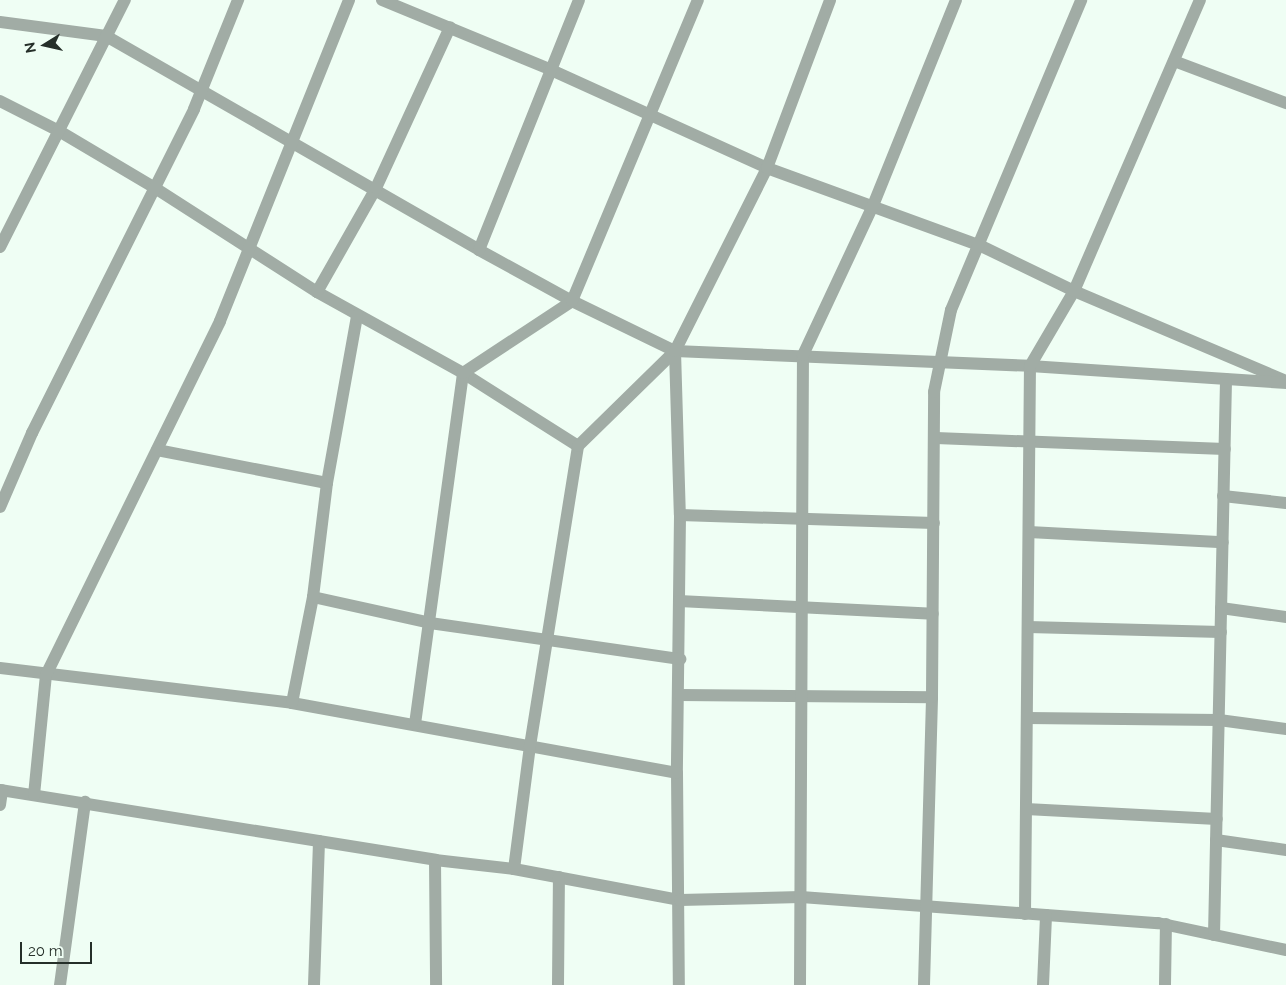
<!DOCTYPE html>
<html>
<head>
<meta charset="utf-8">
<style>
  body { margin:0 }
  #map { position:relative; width:1286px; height:985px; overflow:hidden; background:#effef4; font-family:Raleway,sans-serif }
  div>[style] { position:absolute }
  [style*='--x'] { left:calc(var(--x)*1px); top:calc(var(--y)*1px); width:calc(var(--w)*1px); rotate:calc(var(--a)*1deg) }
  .minor>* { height:12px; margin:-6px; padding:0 6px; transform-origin:6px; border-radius:6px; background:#a1aca5 }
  span { translate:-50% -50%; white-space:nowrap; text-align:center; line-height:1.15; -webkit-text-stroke:4.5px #effef4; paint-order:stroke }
  .north { position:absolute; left:20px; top:20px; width:50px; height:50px; -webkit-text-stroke:4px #effef4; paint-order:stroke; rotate:260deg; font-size:14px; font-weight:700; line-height:20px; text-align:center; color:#252f29 }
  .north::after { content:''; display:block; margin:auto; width:18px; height:22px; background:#252f29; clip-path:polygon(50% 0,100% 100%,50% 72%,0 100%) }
  .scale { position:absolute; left:20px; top:942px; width:72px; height:22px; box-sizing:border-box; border:2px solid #252f29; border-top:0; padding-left:6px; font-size:15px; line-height:18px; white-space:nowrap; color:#252f29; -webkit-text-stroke:4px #effef4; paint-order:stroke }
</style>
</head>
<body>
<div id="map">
  <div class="minor">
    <div style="--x:382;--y:0;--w:181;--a:22.4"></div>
    <div style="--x:549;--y:69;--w:239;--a:24.4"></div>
    <div style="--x:767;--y:168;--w:226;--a:20"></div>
    <div style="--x:979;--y:245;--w:106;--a:25.8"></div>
    <div style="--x:1074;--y:291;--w:228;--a:23"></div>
    <div style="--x:0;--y:22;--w:107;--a:7.5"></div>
    <div style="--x:106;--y:36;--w:430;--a:29.8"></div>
    <div style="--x:479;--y:250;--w:106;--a:28.7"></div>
    <div style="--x:572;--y:301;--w:114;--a:25.9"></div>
    <div style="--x:675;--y:351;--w:355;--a:2.4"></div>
    <div style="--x:1030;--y:366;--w:257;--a:3.8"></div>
    <div style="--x:1174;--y:61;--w:120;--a:20.6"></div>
    <div style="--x:0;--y:101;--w:66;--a:27"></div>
    <div style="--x:59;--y:131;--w:112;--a:30.7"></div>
    <div style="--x:155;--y:188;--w:193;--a:32.7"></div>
    <div style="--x:317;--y:292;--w:167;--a:29"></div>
    <div style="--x:463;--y:373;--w:136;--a:32.4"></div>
    <div style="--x:0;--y:247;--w:277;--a:-63.2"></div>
    <div style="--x:479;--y:250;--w:269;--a:-68.2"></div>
    <div style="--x:317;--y:292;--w:120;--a:-60.4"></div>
    <div style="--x:376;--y:188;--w:177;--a:-65.3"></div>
    <div style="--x:675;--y:351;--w:164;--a:88.3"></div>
    <div style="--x:680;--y:515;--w:258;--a:90.7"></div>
    <div style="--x:677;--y:773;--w:212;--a:89.5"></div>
    <div style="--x:936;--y:438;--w:289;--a:2.2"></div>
    <div style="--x:157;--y:450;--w:173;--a:11"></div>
    <div style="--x:1223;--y:496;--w:63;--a:6.3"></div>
    <div style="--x:0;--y:507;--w:81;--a:-66.6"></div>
    <div style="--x:32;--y:433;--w:362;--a:-63.4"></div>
    <div style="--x:194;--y:109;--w:118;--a:-68"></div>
    <div style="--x:680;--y:515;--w:254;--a:1.8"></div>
    <div style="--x:1029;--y:532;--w:194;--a:3"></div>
    <div style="--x:313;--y:597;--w:120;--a:12.5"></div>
    <div style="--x:430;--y:623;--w:253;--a:8.2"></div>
    <div style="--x:679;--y:601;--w:254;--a:2.9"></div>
    <div style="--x:1221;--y:608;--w:66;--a:7.9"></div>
    <div style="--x:1028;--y:627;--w:193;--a:1.5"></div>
    <div style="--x:0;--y:668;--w:294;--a:6.8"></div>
    <div style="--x:292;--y:703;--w:391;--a:10.3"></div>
    <div style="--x:680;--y:695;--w:252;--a:0.5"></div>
    <div style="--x:292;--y:703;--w:108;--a:-78.8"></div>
    <div style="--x:313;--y:597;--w:115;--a:-83"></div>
    <div style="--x:327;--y:483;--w:170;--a:-79.8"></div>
    <div style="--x:1027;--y:718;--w:192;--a:0.6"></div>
    <div style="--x:1219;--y:720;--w:68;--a:7.7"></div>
    <div style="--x:415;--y:724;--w:354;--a:-82.2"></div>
    <div style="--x:463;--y:373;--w:131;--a:-33.4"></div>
    <div style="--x:572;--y:301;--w:326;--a:-67.3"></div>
    <div style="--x:0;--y:790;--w:441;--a:9.1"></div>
    <div style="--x:435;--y:860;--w:80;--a:6.5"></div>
    <div style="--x:514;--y:869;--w:169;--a:10.6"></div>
    <div style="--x:680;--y:900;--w:121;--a:-1.4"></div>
    <div style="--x:801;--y:897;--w:358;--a:4.2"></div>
    <div style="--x:1158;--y:923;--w:131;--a:11.9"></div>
    <div style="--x:34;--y:795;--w:121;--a:-84.3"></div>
    <div style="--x:46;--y:675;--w:394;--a:-63.8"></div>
    <div style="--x:220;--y:321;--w:346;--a:-68.1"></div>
    <div style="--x:0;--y:805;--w:15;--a:-82"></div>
    <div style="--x:1026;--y:809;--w:191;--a:3"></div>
    <div style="--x:1216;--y:840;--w:71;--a:8.1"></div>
    <div style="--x:435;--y:860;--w:125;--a:89.5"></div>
    <div style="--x:514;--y:869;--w:124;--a:-82.6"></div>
    <div style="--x:530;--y:746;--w:304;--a:-80.9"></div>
    <div style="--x:578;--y:446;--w:136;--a:-44.4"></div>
    <div style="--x:675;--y:351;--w:205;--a:-63.3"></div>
    <div style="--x:767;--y:168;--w:179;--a:-69.4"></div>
    <div style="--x:1025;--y:914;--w:548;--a:-89.48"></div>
    <div style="--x:1030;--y:366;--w:87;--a:-59.6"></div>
    <div style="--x:1074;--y:291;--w:317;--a:-66.6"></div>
    <div style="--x:1214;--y:935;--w:556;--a:-88.76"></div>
    <div style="--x:60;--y:985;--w:185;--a:-82.2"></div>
    <div style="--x:314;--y:985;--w:144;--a:-88"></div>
    <div style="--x:558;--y:985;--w:108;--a:-89.5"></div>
    <div style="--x:800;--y:985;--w:630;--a:-89.73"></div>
    <div style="--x:803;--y:355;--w:162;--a:-64.9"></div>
    <div style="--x:872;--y:208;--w:224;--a:-68"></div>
    <div style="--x:924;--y:985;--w:288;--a:-88.4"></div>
    <div style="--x:932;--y:697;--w:305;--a:-89.6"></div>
    <div style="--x:934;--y:392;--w:84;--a:-78.3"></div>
    <div style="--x:951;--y:310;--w:336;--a:-67.2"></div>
    <div style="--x:1043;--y:985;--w:70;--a:-87.5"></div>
    <div style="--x:1165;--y:985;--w:61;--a:-89.1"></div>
  </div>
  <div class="north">N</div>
  <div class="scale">20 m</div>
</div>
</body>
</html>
